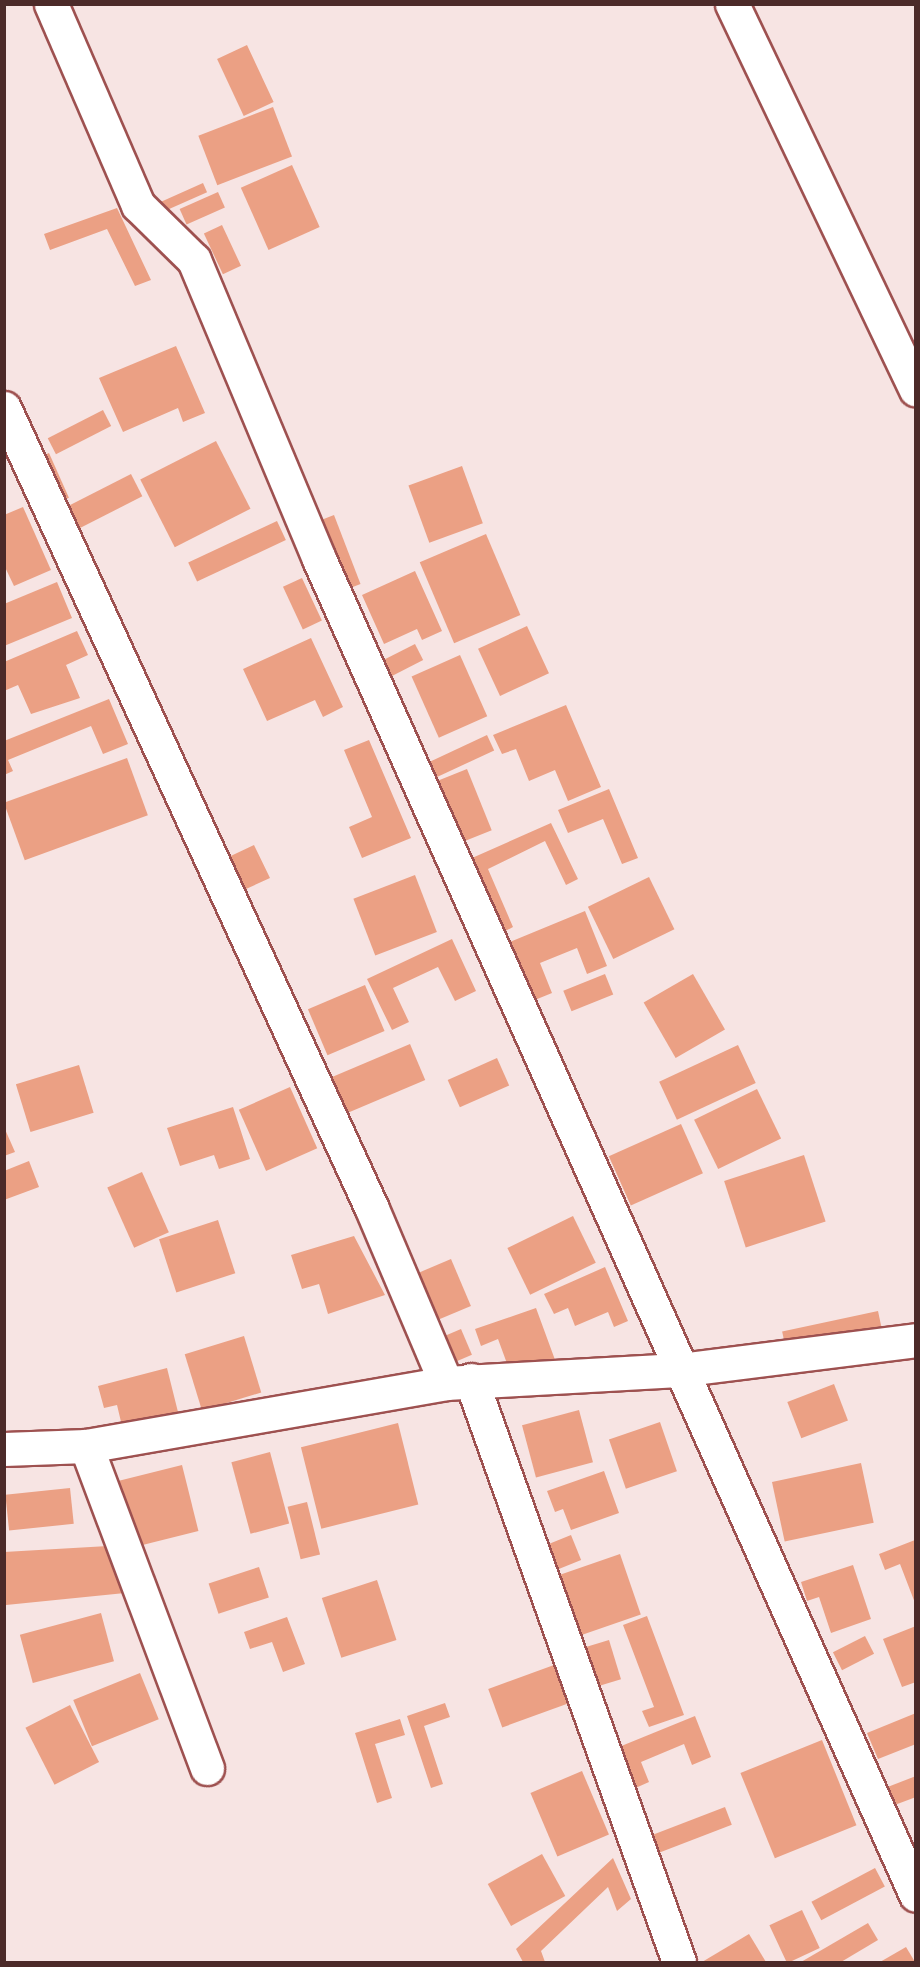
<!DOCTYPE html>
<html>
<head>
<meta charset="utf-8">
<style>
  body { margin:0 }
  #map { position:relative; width:920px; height:1967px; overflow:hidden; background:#f7e4e3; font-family:"DM Sans",sans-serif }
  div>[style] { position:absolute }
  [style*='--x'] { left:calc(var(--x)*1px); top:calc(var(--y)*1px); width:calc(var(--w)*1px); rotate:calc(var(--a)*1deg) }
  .building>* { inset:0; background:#eba084; transform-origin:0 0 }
  .roads { filter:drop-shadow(2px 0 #9e5150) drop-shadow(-2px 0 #9e5150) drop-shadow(0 2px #9e5150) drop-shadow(0 -2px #9e5150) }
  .street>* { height:33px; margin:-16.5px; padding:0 16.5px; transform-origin:16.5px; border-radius:16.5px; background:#fff }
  span { translate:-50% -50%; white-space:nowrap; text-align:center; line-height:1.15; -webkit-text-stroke:5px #f6f6f6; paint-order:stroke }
  .frame { position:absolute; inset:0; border:6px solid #4c2a29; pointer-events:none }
</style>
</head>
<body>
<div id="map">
  <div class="building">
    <div style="left:247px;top:45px;width:63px;height:33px;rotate:65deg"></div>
    <div style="left:273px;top:107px;width:53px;height:80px;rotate:69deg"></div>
    <div style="left:292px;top:165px;width:68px;height:56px;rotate:66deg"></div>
    <div style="left:203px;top:183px;width:10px;height:52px;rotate:66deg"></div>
    <div style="left:218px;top:192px;width:17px;height:42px;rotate:66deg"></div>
    <div style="clip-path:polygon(117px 208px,151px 280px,135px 286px,107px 229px,50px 250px,44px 234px)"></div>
    <div style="left:222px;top:225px;width:45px;height:20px;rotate:65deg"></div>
    <div style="clip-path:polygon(176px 346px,205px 413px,183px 422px,178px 408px,123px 432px,99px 378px)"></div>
    <div style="left:103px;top:410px;width:18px;height:62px;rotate:63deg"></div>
    <div style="left:216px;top:441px;width:76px;height:85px;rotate:63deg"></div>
    <div style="left:49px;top:453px;width:49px;height:21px;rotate:66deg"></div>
    <div style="left:462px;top:466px;width:61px;height:57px;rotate:70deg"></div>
    <div style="left:131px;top:474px;width:25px;height:76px;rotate:63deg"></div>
    <div style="clip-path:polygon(23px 507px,51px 570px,14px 586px,4px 565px,4px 515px)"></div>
    <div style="left:334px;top:515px;width:74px;height:22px;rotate:69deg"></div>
    <div style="left:277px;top:521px;width:21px;height:98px;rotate:65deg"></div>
    <div style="left:486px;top:534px;width:88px;height:72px;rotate:67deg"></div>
    <div style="clip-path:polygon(415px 571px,442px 631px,422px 640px,417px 629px,384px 644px,362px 595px)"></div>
    <div style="left:302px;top:578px;width:47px;height:21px;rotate:65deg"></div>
    <div style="clip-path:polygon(57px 582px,72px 618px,4px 646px,4px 604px)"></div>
    <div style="left:527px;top:626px;width:52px;height:54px;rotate:65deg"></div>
    <div style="clip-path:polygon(77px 631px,88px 655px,66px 665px,80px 698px,31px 714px,18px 685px,4px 691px,4px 662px)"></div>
    <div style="clip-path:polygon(311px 638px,343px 707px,323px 717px,315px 700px,267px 721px,243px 669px)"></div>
    <div style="left:415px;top:644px;width:18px;height:41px;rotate:63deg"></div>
    <div style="left:460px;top:655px;width:67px;height:53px;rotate:66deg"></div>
    <div style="clip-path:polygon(109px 699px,128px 744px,103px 754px,91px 726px,8px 760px,13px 771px,4px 775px,4px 741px)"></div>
    <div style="clip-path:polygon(566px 705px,601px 787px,568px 801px,555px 770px,529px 781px,516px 749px,502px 754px,493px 735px)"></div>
    <div style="left:487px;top:735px;width:17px;height:66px;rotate:65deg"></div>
    <div style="clip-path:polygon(369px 740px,411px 838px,362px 858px,349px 827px,372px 817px,344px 750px)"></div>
    <div style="left:127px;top:758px;width:61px;height:131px;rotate:70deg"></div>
    <div style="left:467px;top:769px;width:66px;height:39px;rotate:68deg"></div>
    <div style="clip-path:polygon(609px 789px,638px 858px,622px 864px,603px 819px,568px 833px,558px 810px)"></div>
    <div style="clip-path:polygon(551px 823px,578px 879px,566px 885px,545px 841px,488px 869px,513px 927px,494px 937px,463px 862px)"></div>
    <div style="clip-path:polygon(254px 845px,270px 878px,246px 889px,267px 935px,254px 940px,218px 862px)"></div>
    <div style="left:415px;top:875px;width:61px;height:66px;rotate:69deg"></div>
    <div style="left:649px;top:877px;width:58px;height:68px;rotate:64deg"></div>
    <div style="clip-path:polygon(585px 911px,607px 966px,587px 974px,577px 948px,540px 963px,552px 993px,525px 1004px,500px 946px)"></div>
    <div style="clip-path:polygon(452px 939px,476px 991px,455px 1001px,438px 967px,393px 988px,409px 1022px,392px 1030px,367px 979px)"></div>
    <div style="left:605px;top:974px;width:22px;height:45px;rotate:68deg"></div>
    <div style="left:693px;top:974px;width:64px;height:57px;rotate:60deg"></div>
    <div style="left:365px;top:985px;width:50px;height:62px;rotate:67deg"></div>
    <div style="left:410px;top:1044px;width:39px;height:91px;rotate:67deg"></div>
    <div style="left:738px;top:1045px;width:42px;height:87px;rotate:65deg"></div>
    <div style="left:497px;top:1058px;width:30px;height:54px;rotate:66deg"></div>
    <div style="left:79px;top:1065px;width:50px;height:66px;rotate:73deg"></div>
    <div style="left:290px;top:1087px;width:67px;height:56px;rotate:66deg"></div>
    <div style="left:757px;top:1089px;width:55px;height:70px;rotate:64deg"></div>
    <div style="clip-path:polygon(233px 1107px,250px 1159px,219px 1169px,214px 1155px,180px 1166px,167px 1128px)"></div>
    <div style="left:681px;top:1124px;width:54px;height:79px;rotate:66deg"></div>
    <div style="clip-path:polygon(4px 1127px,15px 1152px,4px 1156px)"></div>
    <div style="left:804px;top:1155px;width:70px;height:84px;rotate:72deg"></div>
    <div style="clip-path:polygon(29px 1161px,39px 1187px,4px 1200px,4px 1171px)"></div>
    <div style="left:142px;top:1172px;width:66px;height:38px;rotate:66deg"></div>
    <div style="left:573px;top:1216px;width:52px;height:73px;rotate:64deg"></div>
    <div style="left:218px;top:1220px;width:56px;height:62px;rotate:72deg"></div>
    <div style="clip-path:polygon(354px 1236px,385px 1295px,328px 1314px,319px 1284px,302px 1289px,291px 1255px)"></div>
    <div style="left:451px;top:1259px;width:51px;height:35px;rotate:67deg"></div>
    <div style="clip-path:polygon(605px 1267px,628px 1321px,614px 1327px,608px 1312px,575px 1326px,568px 1308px,554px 1314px,544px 1294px)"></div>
    <div style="clip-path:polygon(536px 1308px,558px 1368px,540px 1375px,535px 1360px,509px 1369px,498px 1339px,481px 1346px,475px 1329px)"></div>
    <div style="left:878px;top:1311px;width:19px;height:98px;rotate:78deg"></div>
    <div style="left:461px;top:1329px;width:28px;height:21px;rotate:67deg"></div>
    <div style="left:244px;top:1336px;width:59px;height:62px;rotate:73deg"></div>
    <div style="clip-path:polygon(167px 1368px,178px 1412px,122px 1426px,117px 1405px,104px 1408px,98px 1386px)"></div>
    <div style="left:834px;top:1384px;width:39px;height:50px;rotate:69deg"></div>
    <div style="left:579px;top:1410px;width:54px;height:59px;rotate:75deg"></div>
    <div style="left:660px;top:1422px;width:52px;height:54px;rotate:71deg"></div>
    <div style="left:398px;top:1423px;width:84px;height:100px;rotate:76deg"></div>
    <div style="left:270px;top:1452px;width:74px;height:40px;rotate:75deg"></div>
    <div style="left:861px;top:1463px;width:61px;height:91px;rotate:78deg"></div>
    <div style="left:182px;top:1465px;width:68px;height:71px;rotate:76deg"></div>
    <div style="clip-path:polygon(604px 1471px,619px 1513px,571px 1530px,563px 1509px,555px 1512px,547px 1491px)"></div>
    <div style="left:70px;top:1488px;width:36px;height:65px;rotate:84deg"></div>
    <div style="left:307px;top:1502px;width:54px;height:20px;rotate:76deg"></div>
    <div style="left:571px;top:1535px;width:27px;height:32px;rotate:68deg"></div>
    <div style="clip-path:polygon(915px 1540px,916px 1542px,915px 1603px,900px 1564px,885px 1570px,879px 1554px)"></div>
    <div style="clip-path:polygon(108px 1546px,125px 1593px,6px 1605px,4px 1552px)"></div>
    <div style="left:620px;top:1554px;width:64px;height:68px;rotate:71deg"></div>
    <div style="clip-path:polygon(853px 1565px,871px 1619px,831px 1633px,819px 1597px,807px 1601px,801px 1582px)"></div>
    <div style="left:259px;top:1567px;width:32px;height:53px;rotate:72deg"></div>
    <div style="left:377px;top:1580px;width:63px;height:58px;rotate:72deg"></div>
    <div style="left:101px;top:1613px;width:50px;height:84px;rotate:75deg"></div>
    <div style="clip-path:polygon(647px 1616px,684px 1715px,649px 1727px,642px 1711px,654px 1707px,623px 1625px)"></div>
    <div style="clip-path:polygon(287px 1617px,305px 1664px,283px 1672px,272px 1642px,250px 1649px,244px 1632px)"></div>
    <div style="clip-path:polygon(916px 1626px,916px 1682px,902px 1687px,883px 1639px)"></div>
    <div style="left:865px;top:1636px;width:20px;height:36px;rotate:63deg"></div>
    <div style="left:609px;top:1640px;width:41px;height:31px;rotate:73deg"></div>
    <div style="left:554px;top:1665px;width:41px;height:70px;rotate:70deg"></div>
    <div style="left:140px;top:1673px;width:50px;height:72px;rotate:68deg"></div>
    <div style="clip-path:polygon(445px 1703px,450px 1717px,424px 1726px,443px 1784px,431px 1788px,407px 1716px)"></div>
    <div style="left:70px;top:1705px;width:64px;height:50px;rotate:63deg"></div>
    <div style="clip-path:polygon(916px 1713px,916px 1744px,878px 1759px,867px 1733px)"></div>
    <div style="clip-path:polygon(695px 1716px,711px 1757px,692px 1765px,684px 1744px,641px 1762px,649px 1782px,631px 1790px,614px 1749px)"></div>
    <div style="clip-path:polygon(400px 1719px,405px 1735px,375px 1744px,392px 1798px,377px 1803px,355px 1733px)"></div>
    <div style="left:822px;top:1740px;width:92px;height:88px;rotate:68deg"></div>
    <div style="left:582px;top:1771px;width:69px;height:56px;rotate:67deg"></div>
    <div style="clip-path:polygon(916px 1776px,916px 1797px,892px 1806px,885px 1788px)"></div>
    <div style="left:725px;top:1807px;width:19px;height:78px;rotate:69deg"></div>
    <div style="left:542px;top:1854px;width:48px;height:62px;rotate:61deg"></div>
    <div style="clip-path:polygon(613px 1858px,631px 1899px,617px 1911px,608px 1887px,541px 1951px,545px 1962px,523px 1962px,516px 1949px)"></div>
    <div style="left:875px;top:1868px;width:21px;height:72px;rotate:62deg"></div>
    <div style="left:802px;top:1910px;width:42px;height:36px;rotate:65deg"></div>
    <div style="clip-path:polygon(868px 1923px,878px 1940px,841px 1962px,801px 1962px)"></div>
    <div style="clip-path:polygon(749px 1934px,766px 1962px,702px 1962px)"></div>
    <div style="clip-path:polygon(906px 1947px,915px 1962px,880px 1962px)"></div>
  </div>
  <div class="roads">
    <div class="street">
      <div style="--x:51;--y:4;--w:219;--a:66.6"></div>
      <div style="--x:138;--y:205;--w:78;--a:44.5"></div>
      <div style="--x:194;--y:260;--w:324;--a:67.3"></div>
      <div style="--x:319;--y:559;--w:1463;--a:65.92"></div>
      <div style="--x:732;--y:4;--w:427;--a:64.5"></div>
      <div style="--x:4;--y:408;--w:881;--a:65.32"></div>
      <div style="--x:372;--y:1209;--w:189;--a:67"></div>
      <div style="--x:471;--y:1380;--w:618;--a:70.33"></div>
      <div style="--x:86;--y:1446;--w:344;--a:69.4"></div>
      <div style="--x:4;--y:1449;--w:82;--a:-2.1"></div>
      <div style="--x:86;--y:1446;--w:365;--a:-9.9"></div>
      <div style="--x:446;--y:1383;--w:233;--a:-3.2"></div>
      <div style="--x:679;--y:1370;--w:239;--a:-7.2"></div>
    </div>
  </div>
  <div class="frame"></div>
</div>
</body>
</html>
